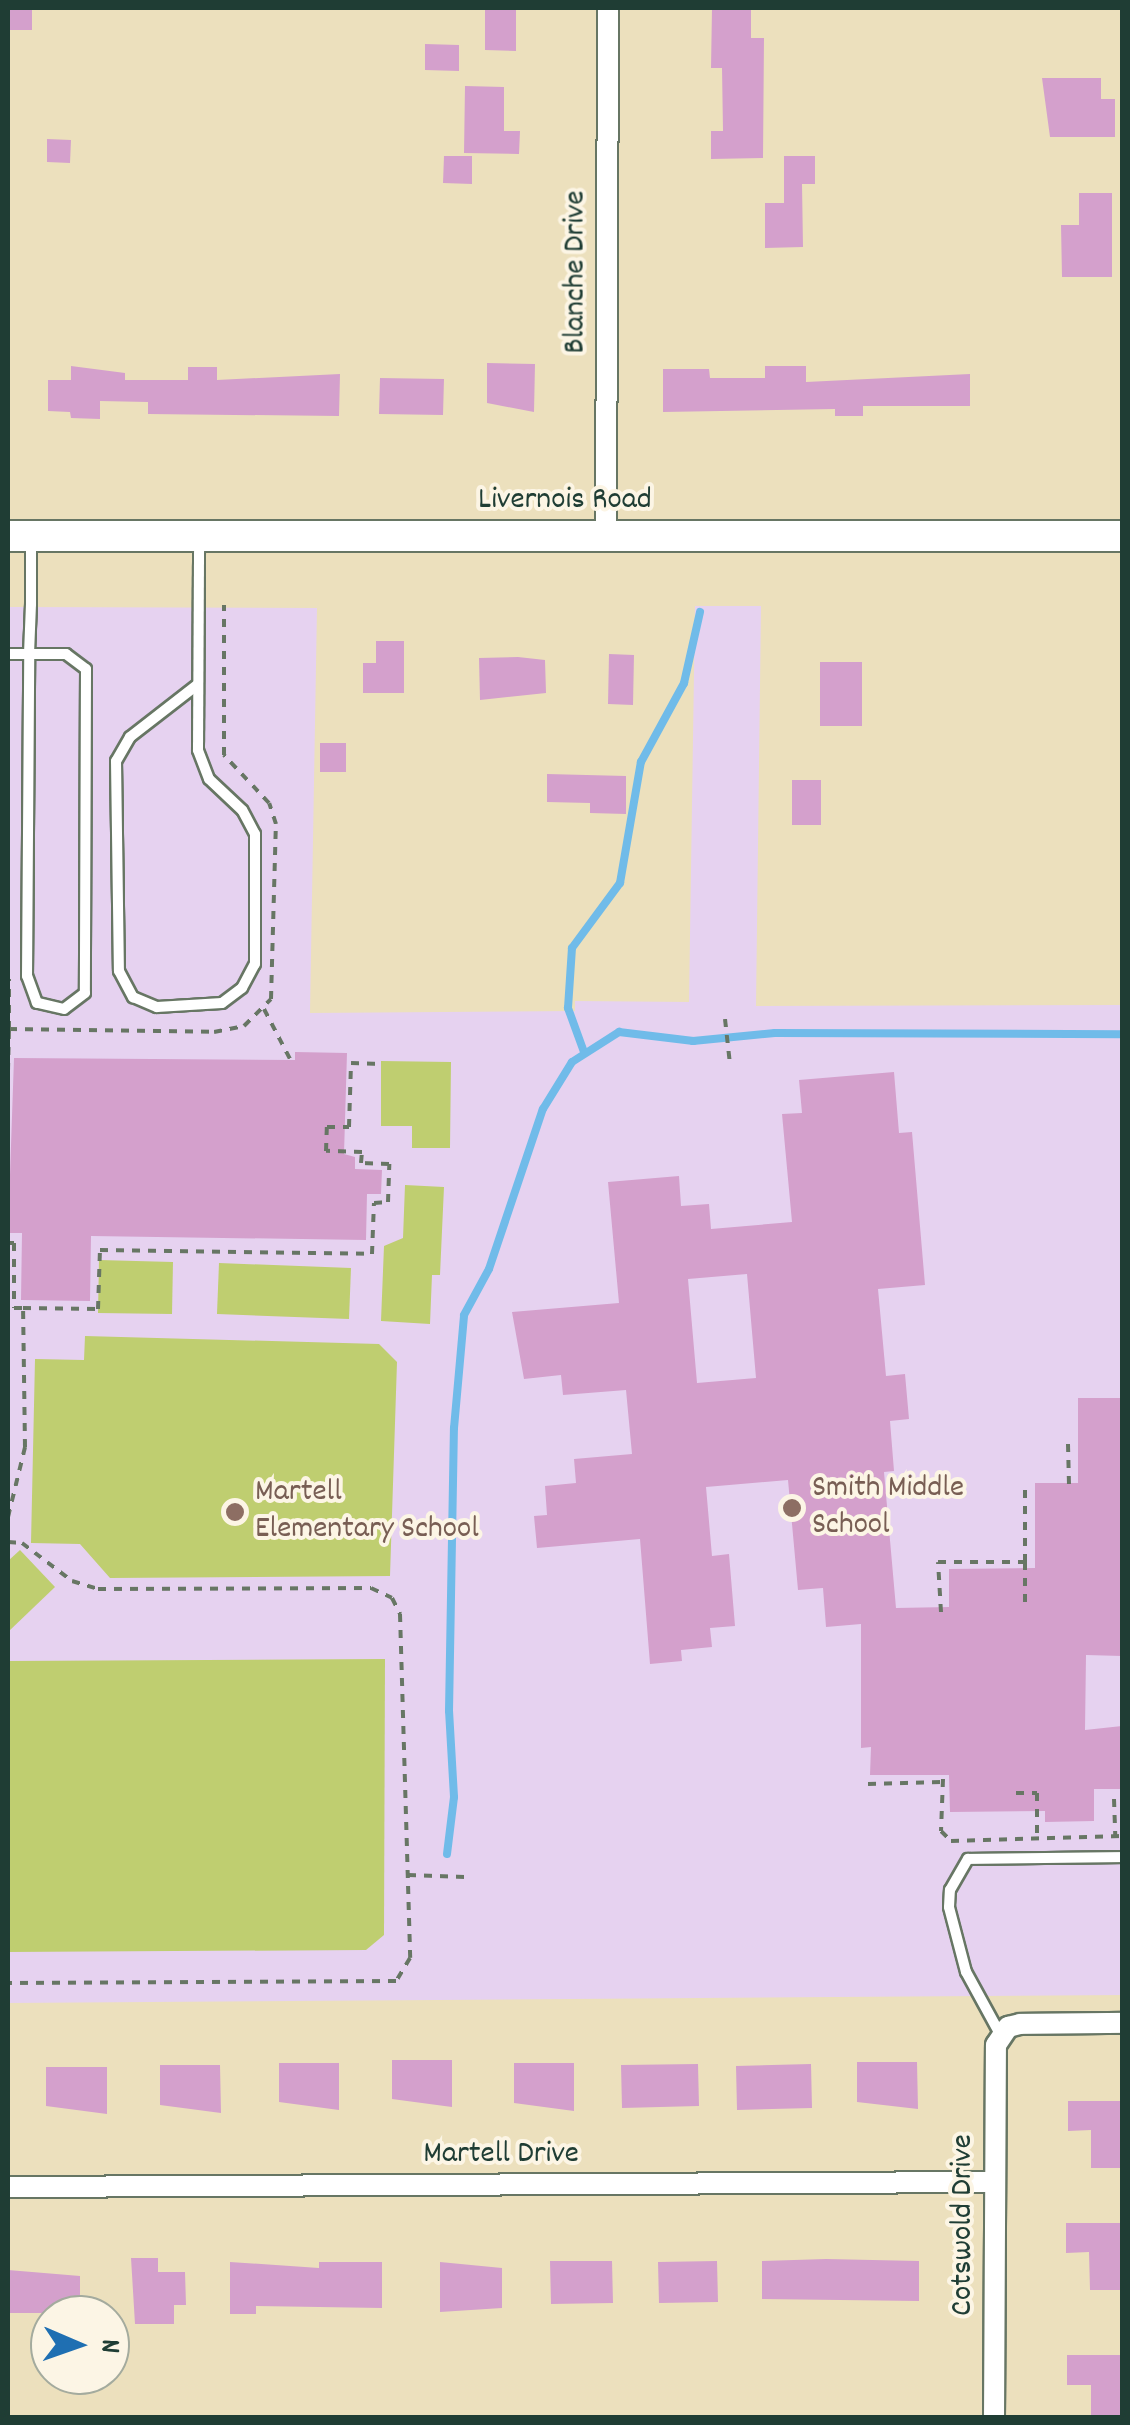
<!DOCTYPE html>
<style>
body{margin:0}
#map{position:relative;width:1130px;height:2425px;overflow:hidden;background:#ece0bd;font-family:Dekko,sans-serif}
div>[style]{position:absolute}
.built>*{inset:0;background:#e6d2f0}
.green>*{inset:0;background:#bfce70}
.stream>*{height:8px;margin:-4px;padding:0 4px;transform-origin:4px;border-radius:4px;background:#70bbe9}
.building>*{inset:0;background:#d4a0cc}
.path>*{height:4px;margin-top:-2px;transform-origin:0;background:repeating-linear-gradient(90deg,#677664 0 8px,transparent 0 16px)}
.roads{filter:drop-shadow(2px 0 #677664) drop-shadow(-2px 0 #677664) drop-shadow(0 2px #677664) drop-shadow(0 -2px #677664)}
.lane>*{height:10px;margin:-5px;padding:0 5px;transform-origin:5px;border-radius:5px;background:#fff}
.street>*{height:20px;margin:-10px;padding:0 10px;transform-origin:10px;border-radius:10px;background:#fff}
.secondary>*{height:30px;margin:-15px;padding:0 15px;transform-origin:15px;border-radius:15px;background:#fff}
.dots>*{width:28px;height:28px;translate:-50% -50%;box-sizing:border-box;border:5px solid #fcf5e5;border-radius:50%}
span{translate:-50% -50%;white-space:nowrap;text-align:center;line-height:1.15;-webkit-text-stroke:8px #fcf5e5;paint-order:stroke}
.street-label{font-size:32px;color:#1f3d34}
.education-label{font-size:32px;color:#785e54}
.left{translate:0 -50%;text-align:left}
.frame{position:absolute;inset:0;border:10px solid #1f3d34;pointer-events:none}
.north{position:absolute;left:30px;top:2295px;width:100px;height:100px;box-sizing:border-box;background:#fcf5e5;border:2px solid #a4ab9e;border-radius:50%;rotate:92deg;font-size:28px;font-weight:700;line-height:40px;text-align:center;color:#1f3d34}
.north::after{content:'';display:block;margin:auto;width:35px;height:45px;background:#1f6fb2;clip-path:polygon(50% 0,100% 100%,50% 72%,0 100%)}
</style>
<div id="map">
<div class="built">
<i style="clip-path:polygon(695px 606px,761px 606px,756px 1006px,1122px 1005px,1122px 1995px,8px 2003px,8px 607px,317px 608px,310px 1013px,575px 1011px,575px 1001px,689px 1002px)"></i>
</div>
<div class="green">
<i style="clip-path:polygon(381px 1061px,451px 1062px,450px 1148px,412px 1148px,412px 1126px,381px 1126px)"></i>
<i style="clip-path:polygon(405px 1185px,444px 1187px,440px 1275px,432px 1275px,430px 1324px,381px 1321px,384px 1246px,403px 1238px)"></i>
<i style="clip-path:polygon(99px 1260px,173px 1262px,172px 1314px,98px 1313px)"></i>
<i style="clip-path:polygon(219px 1263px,351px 1268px,349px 1319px,217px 1314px)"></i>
<i style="clip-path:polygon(85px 1336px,379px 1344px,397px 1362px,390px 1576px,110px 1578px,80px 1544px,31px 1543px,35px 1359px,84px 1360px)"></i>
<i style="clip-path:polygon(20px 1550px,55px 1587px,8px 1632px,8px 1561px)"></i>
<i style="clip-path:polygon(385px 1659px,384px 1935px,366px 1950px,8px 1952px,8px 1661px)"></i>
</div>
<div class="stream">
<i style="left:584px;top:1052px;width:47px;rotate:-110deg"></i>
<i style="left:568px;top:1008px;width:60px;rotate:-86.2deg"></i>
<i style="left:572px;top:948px;width:81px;rotate:-53.6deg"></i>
<i style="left:620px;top:883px;width:123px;rotate:-80.2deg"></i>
<i style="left:641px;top:762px;width:90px;rotate:-61.4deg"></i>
<i style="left:684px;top:683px;width:73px;rotate:-77.3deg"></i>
<i style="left:447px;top:1854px;width:57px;rotate:-83deg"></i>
<i style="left:454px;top:1797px;width:86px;rotate:-93.3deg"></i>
<i style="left:449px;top:1711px;width:283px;rotate:-89deg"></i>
<i style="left:454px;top:1428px;width:113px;rotate:-84.9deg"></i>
<i style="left:464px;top:1315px;width:52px;rotate:-61.5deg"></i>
<i style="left:489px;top:1269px;width:169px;rotate:-71.4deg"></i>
<i style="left:543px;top:1109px;width:55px;rotate:-58.3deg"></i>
<i style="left:572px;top:1062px;width:56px;rotate:-32.6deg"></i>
<i style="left:619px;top:1032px;width:75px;rotate:6.9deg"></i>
<i style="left:693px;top:1041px;width:82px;rotate:-5.6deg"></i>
<i style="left:775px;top:1033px;width:347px;rotate:0.2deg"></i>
</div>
<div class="building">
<i style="clip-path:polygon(8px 8px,32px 8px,32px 30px,8px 30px)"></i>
<i style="clip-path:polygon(485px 8px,516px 8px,516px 51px,485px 50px)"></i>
<i style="clip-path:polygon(712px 8px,751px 8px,751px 38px,764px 38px,763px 158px,711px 159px,711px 131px,723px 131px,722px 68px,711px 68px)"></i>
<i style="clip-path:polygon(425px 44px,459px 45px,459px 71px,425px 70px)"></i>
<i style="clip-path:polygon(1042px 78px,1101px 78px,1101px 99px,1115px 99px,1115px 137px,1050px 137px)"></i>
<i style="clip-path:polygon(465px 86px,504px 87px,504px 131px,520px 131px,519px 154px,464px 153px)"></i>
<i style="clip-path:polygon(47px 139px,71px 140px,70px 163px,47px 162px)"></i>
<i style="clip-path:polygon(444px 156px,472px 156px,472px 184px,443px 183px)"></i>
<i style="clip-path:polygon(784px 156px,815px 156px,815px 184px,802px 184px,803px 247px,765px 248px,765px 203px,784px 203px)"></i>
<i style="clip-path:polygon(1079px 193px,1112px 193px,1112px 277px,1062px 277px,1061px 225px,1079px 225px)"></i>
<i style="clip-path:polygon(487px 363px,535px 364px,534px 412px,487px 403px)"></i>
<i style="clip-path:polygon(71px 366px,125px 373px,125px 380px,188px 380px,188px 367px,217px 367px,217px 380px,340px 374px,339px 416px,148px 414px,148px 402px,100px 401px,100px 419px,71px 418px,70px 412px,48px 411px,48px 380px,71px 380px)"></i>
<i style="clip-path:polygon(765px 366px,806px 366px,806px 382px,970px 374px,970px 406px,863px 406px,863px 416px,835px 416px,835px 409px,663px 412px,663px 369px,709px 369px,710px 378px,765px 378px)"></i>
<i style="clip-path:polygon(380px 378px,444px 379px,443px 415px,379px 414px)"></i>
<i style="clip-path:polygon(376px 641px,404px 641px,404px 693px,363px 693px,363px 663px,376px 663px)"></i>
<i style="clip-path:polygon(609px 654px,634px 655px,633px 705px,608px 704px)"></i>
<i style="clip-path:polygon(518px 657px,545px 660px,546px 693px,480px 700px,479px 658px)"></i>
<i style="clip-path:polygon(820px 662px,862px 662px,862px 726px,820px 726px)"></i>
<i style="clip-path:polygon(320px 743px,346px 743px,346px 772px,320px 772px)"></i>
<i style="clip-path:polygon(547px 774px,626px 776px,626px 814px,590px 813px,590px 803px,547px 802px)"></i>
<i style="clip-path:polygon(792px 780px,821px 780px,821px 825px,792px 825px)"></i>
<i style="clip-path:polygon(295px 1052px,347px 1053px,344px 1154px,355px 1157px,355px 1169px,382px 1170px,381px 1194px,367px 1194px,366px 1240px,91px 1236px,90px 1301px,21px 1300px,22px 1233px,8px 1233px,14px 1058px,295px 1060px)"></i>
<i style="clip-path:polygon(evenodd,894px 1072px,899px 1133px,912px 1132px,925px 1285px,878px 1289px,886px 1376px,905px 1374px,909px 1419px,890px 1421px,894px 1471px,884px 1472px,896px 1608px,949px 1607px,949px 1569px,1035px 1568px,1035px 1483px,1078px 1483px,1078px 1398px,1122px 1398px,1122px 1656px,1086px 1655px,1085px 1730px,1122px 1726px,1122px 1789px,1094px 1789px,1094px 1821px,1045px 1822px,1045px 1811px,950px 1812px,949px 1775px,870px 1775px,871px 1747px,861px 1748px,861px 1624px,826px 1627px,823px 1588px,798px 1590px,788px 1480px,706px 1487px,712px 1556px,729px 1554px,735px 1626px,710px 1628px,712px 1647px,681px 1650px,682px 1661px,650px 1664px,640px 1539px,537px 1548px,534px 1516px,547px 1515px,545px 1486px,576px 1483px,574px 1459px,632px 1454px,626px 1390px,563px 1395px,561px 1375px,524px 1379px,512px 1312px,619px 1303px,608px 1182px,679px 1176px,681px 1206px,709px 1204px,711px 1229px,792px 1222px,782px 1114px,802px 1113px,799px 1080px,894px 1072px,747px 1274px,756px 1378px,697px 1383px,688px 1279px,747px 1274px)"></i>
<i style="clip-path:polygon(392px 2060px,452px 2060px,452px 2107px,392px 2099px)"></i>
<i style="clip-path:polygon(857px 2062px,917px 2062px,918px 2109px,857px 2102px)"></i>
<i style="clip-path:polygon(279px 2063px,339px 2063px,339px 2110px,279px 2102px)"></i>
<i style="clip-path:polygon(514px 2063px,574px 2063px,574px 2111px,514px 2103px)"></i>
<i style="clip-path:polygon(698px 2064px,699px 2106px,622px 2108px,621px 2065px)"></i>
<i style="clip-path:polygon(811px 2064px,812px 2108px,737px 2110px,736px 2066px)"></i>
<i style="clip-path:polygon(160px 2065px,220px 2065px,221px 2113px,160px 2105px)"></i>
<i style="clip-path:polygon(46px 2067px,107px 2067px,107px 2114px,46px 2106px)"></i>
<i style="clip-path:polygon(1068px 2101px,1122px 2101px,1122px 2168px,1091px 2168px,1091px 2130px,1068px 2131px)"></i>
<i style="clip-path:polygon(1066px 2223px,1122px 2223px,1122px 2290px,1090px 2290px,1089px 2252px,1066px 2253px)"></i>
<i style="clip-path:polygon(131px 2258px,158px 2258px,158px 2272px,185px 2272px,186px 2305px,174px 2305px,174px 2324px,135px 2324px)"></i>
<i style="clip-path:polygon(826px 2259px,919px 2261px,919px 2301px,762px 2299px,762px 2261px)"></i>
<i style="clip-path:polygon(550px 2261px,612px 2261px,613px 2303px,551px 2304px)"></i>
<i style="clip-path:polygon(717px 2261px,718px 2302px,659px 2303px,658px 2262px)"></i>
<i style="clip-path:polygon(230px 2262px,319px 2268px,319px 2262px,382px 2262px,382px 2308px,256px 2306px,256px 2314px,230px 2314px)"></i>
<i style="clip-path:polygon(440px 2262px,502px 2268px,502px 2308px,440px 2312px)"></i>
<i style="clip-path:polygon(8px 2270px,80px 2276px,80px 2313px,8px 2313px)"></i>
<i style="clip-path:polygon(1067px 2355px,1122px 2355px,1122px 2418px,1091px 2418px,1091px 2385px,1067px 2385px)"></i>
</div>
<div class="path">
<i style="left:264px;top:1009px;width:56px;rotate:62.5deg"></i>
<i style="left:725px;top:1019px;width:45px;rotate:83.7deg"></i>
<i style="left:9px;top:1029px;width:50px;rotate:-90deg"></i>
<i style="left:8px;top:1071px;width:42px;rotate:-88.6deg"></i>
<i style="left:9px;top:1029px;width:205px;rotate:0.8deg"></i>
<i style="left:214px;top:1032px;width:31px;rotate:-11deg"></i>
<i style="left:244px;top:1026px;width:38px;rotate:-45deg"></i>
<i style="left:271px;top:999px;width:175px;rotate:-88.4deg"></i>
<i style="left:276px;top:824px;width:22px;rotate:-108deg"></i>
<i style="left:269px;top:803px;width:66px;rotate:-133.2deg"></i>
<i style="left:224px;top:755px;width:150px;rotate:-90deg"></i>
<i style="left:8px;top:1243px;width:6px"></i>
<i style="left:14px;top:1243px;width:65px;rotate:90deg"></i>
<i style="left:14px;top:1308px;width:9px"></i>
<i style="left:23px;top:1308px;width:75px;rotate:0.8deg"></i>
<i style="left:98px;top:1309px;width:59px;rotate:-88.1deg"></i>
<i style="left:100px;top:1250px;width:272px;rotate:0.8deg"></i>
<i style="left:372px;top:1254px;width:51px;rotate:-87.8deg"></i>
<i style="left:374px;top:1203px;width:14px;rotate:-4deg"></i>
<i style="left:388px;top:1202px;width:38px;rotate:-88deg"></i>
<i style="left:389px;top:1164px;width:28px;rotate:-178deg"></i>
<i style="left:361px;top:1163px;width:11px;rotate:-85deg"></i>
<i style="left:362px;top:1152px;width:36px;rotate:-178deg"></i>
<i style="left:326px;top:1151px;width:24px;rotate:-88deg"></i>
<i style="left:327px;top:1127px;width:22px"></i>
<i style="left:349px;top:1127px;width:64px;rotate:-88.2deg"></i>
<i style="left:351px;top:1063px;width:30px;rotate:2deg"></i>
<i style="left:1068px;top:1444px;width:40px;rotate:88.6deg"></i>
<i style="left:8px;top:1517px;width:72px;rotate:-76.3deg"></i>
<i style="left:25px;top:1447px;width:139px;rotate:-90.8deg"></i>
<i style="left:8px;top:1542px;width:14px;rotate:4deg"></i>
<i style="left:22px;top:1543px;width:63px;rotate:37.2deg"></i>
<i style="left:72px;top:1581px;width:27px;rotate:17deg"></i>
<i style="left:98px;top:1589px;width:273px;rotate:-0.2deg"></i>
<i style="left:371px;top:1588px;width:23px;rotate:25deg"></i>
<i style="left:392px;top:1598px;width:18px;rotate:63deg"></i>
<i style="left:400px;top:1614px;width:344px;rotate:88.3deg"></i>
<i style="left:410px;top:1958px;width:27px;rotate:121deg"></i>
<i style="left:396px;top:1981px;width:388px;rotate:179.7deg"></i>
<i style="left:1025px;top:1562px;width:79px;rotate:-90deg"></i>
<i style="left:941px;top:1612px;width:50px;rotate:-93.4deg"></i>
<i style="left:938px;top:1562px;width:87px"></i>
<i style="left:1025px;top:1562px;width:41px;rotate:90deg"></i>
<i style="left:943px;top:1779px;width:52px;rotate:92.2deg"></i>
<i style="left:941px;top:1831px;width:14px;rotate:45deg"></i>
<i style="left:951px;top:1841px;width:171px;rotate:-1.7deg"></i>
<i style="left:868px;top:1784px;width:73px;rotate:-1.6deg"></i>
<i style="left:1016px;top:1793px;width:21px"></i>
<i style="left:1037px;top:1793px;width:45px;rotate:90deg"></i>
<i style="left:1114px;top:1799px;width:37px;rotate:88deg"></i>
<i style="left:408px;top:1875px;width:57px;rotate:2deg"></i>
</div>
<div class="roads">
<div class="lane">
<i style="left:8px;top:654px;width:58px"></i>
<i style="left:66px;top:654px;width:25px;rotate:37deg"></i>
<i style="left:86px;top:669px;width:324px;rotate:90.2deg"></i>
<i style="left:85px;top:993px;width:26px;rotate:143deg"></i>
<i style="left:64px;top:1009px;width:28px;rotate:-167deg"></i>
<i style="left:37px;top:1003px;width:29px;rotate:-110deg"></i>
<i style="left:27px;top:976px;width:322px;rotate:-89.6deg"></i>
<i style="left:29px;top:654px;width:50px;rotate:-87.7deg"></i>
<i style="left:31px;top:604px;width:67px;rotate:-90deg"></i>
<i style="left:197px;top:685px;width:85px;rotate:142.2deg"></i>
<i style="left:130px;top:737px;width:28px;rotate:120deg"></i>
<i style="left:116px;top:761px;width:210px;rotate:89.2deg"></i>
<i style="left:119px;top:971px;width:30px;rotate:62deg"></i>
<i style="left:133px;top:997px;width:26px;rotate:23deg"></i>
<i style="left:157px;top:1007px;width:65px;rotate:-3.5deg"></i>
<i style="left:222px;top:1003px;width:25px;rotate:-37deg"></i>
<i style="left:242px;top:988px;width:27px;rotate:-62deg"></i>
<i style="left:255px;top:964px;width:130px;rotate:-90deg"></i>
<i style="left:255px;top:834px;width:27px;rotate:-118deg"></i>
<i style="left:242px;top:810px;width:45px;rotate:-136.8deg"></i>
<i style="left:209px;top:779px;width:31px;rotate:-111deg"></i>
<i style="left:198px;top:750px;width:212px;rotate:-89.7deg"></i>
<i style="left:1000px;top:2034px;width:71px;rotate:-118.7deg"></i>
<i style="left:966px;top:1972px;width:67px;rotate:-104.7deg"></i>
<i style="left:949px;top:1907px;width:17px;rotate:-87deg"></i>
<i style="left:950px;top:1890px;width:36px;rotate:-60deg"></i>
<i style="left:968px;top:1859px;width:154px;rotate:-0.7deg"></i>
</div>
<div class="street">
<i style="left:606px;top:536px;width:528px;rotate:-89.78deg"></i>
<i style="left:8px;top:2187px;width:986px;rotate:-0.29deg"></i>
<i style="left:994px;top:2418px;width:373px;rotate:-89.7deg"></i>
<i style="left:996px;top:2045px;width:22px;rotate:-56deg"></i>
<i style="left:1008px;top:2027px;width:12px;rotate:-14deg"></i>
<i style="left:1020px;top:2024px;width:102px;rotate:-0.6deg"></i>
</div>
<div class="secondary">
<i style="left:8px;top:536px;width:1114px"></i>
</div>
</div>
<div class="dots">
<i style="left:792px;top:1508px;background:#8d6e63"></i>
<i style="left:235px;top:1512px;background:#8d6e63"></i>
</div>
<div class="street-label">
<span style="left:577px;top:272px;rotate:-90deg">Blanche Drive</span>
<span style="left:565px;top:501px">Livernois Road</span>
<span style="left:501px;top:2155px">Martell Drive</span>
<span style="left:964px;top:2225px;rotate:-90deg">Cotswold Drive</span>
</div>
<div class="education-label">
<span class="left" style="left:812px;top:1508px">Smith Middle<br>School</span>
<span class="left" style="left:255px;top:1512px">Martell<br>Elementary School</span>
</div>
<div class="frame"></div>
<div class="north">N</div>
</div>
